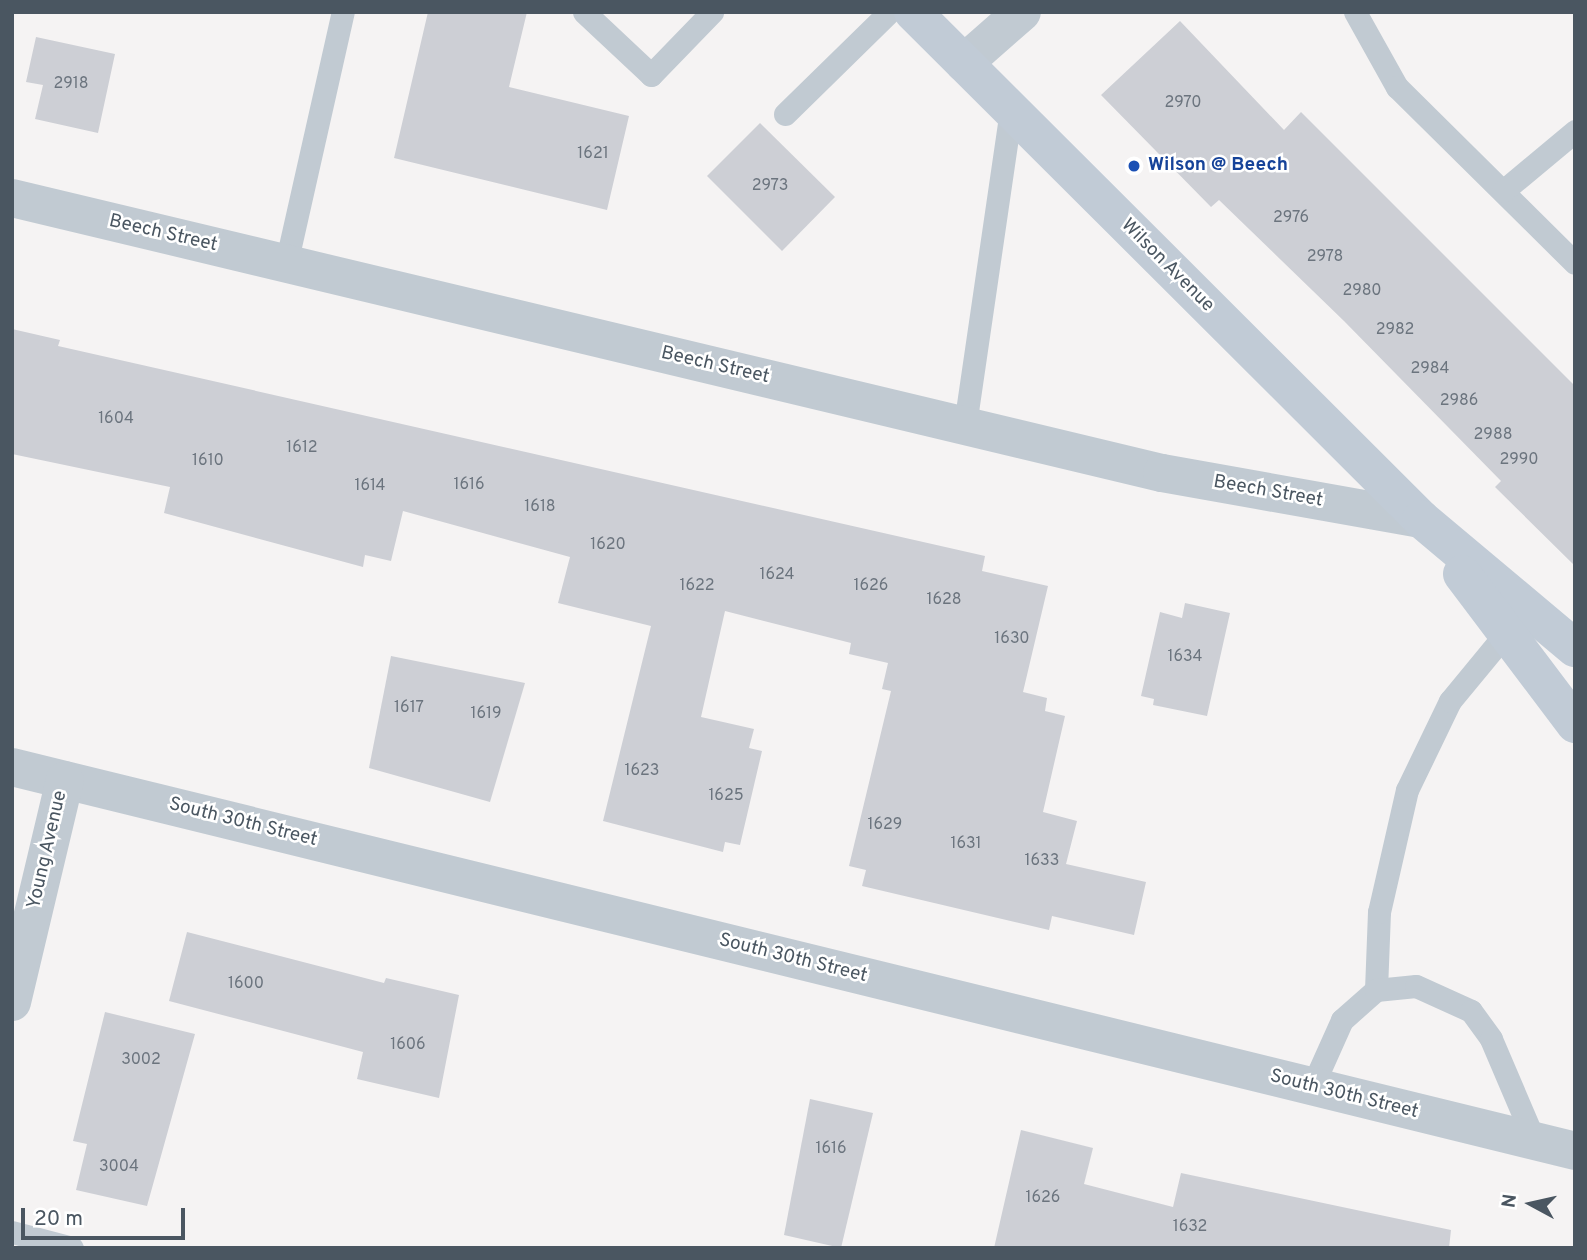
<!DOCTYPE html>
<style>
body{margin:0}
#map{position:relative;width:1587px;height:1260px;overflow:hidden;background:#f5f3f3;font-family:Overpass,sans-serif}
div>[style]{position:absolute}
.building>*{inset:0;background:#cdcfd5}
.lane>*{height:23px;margin:-11.5px;padding:0 11.5px;transform-origin:11.5px;border-radius:11.5px;background:#c1cad2}
.street>*{height:38px;margin:-19px;padding:0 19px;transform-origin:19px;border-radius:19px;background:#c1cad2}
.secondary>*{height:38px;margin:-19px;padding:0 19px;transform-origin:19px;border-radius:19px;background:#c1cbd6}
.dots>*{width:19px;height:19px;translate:-50% -50%;box-sizing:border-box;border:4px solid #fff;border-radius:50%}
span{translate:-50% -50%;white-space:nowrap;text-align:center;line-height:1.15;-webkit-text-stroke:5px #fff;paint-order:stroke}
.number-label{font-size:16px;color:#6b747e}
.number-label span{-webkit-text-stroke-width:0}
.transit-label{font-size:19px;color:#164399;font-weight:700}
.left{translate:0 -50%;text-align:left}
.street-label{font-size:19px;color:#4a5661}
.frame{position:absolute;inset:0;border:14px solid #4a5661;pointer-events:none}
.north{position:absolute;left:1496px;top:1169px;width:70px;height:70px;-webkit-text-stroke:5px #fff;paint-order:stroke;rotate:278deg;font-size:19px;font-weight:700;line-height:28px;text-align:center;color:#4a5661}
.north::after{content:'';display:block;margin:auto;width:24px;height:32px;background:#4a5661;clip-path:polygon(50% 0,100% 100%,50% 72%,0 100%)}
.scale{position:absolute;left:21px;top:1208px;width:164px;height:32px;box-sizing:border-box;border:4px solid #4a5661;border-top:0;padding-left:9px;font-size:21px;line-height:24px;white-space:nowrap;color:#4a5661;-webkit-text-stroke:5px #fff;paint-order:stroke}
</style>
<div id="map">
<div class="building">
<i style="clip-path:polygon(428px 12px,527px 12px,509px 87px,629px 116px,607px 210px,394px 158px)"></i>
<i style="clip-path:polygon(1180px 21px,1284px 130px,1301px 112px,1575px 386px,1575px 566px,1495px 487px,1501px 481px,1344px 321px,1219px 200px,1211px 207px,1101px 95px)"></i>
<i style="clip-path:polygon(36px 37px,115px 54px,98px 133px,35px 119px,43px 85px,26px 82px)"></i>
<i style="clip-path:polygon(760px 123px,835px 197px,782px 251px,707px 176px)"></i>
<i style="clip-path:polygon(12px 329px,60px 340px,58px 346px,985px 556px,982px 571px,1048px 586px,1023px 692px,1047px 698px,1045px 711px,1065px 716px,1043px 812px,1077px 821px,1066px 864px,1146px 882px,1134px 935px,1052px 916px,1049px 930px,862px 886px,866px 870px,849px 866px,891px 691px,882px 689px,888px 663px,849px 654px,851px 643px,725px 611px,701px 717px,754px 729px,749px 748px,762px 751px,740px 845px,725px 842px,723px 852px,603px 821px,651px 626px,558px 603px,570px 557px,403px 511px,391px 561px,365px 555px,363px 567px,164px 513px,170px 487px,12px 454px)"></i>
<i style="clip-path:polygon(1185px 603px,1230px 613px,1207px 716px,1153px 705px,1154px 699px,1141px 696px,1160px 612px,1182px 618px)"></i>
<i style="clip-path:polygon(391px 656px,525px 683px,490px 802px,369px 768px)"></i>
<i style="clip-path:polygon(187px 932px,384px 983px,386px 978px,459px 995px,439px 1098px,357px 1079px,363px 1052px,169px 1001px)"></i>
<i style="clip-path:polygon(105px 1012px,195px 1034px,147px 1206px,76px 1190px,87px 1144px,73px 1141px)"></i>
<i style="clip-path:polygon(810px 1099px,873px 1113px,841px 1248px,784px 1235px)"></i>
<i style="clip-path:polygon(1021px 1130px,1093px 1148px,1084px 1184px,1173px 1207px,1181px 1173px,1451px 1230px,1449px 1248px,994px 1248px)"></i>
</div>
<div class="lane">
<i style="left:584px;top:12px;width:92px;rotate:43.2deg"></i>
<i style="left:651px;top:75px;width:88px;rotate:-45.9deg"></i>
<i style="left:1355px;top:12px;width:86px;rotate:60.8deg"></i>
<i style="left:1397px;top:87px;width:250px;rotate:44.7deg"></i>
<i style="left:785px;top:114px;width:146px;rotate:-44.4deg"></i>
<i style="left:1503px;top:191px;width:94px;rotate:-39.8deg"></i>
<i style="left:286px;top:264px;width:258px;rotate:-77.3deg"></i>
<i style="left:965px;top:425px;width:318px;rotate:-81.7deg"></i>
<i style="left:1376px;top:990px;width:78px;rotate:-87.8deg"></i>
<i style="left:1379px;top:912px;width:125px;rotate:-77.1deg"></i>
<i style="left:1407px;top:790px;width:99px;rotate:-64.2deg"></i>
<i style="left:1450px;top:701px;width:88px;rotate:-50.5deg"></i>
<i style="left:1312px;top:1087px;width:73px;rotate:-65.9deg"></i>
<i style="left:1342px;top:1020px;width:45px;rotate:-41.4deg"></i>
<i style="left:1376px;top:990px;width:40px;rotate:-5.7deg"></i>
<i style="left:1416px;top:986px;width:60px;rotate:24.4deg"></i>
<i style="left:1471px;top:1011px;width:34px;rotate:54deg"></i>
<i style="left:1491px;top:1039px;width:112px;rotate:66.9deg"></i>
<i style="left:12px;top:1232px;width:62px;rotate:14.9deg"></i>
</div>
<div class="street">
<i style="left:964px;top:63px;width:77px;rotate:-41.3deg"></i>
<i style="left:12px;top:198px;width:1182px;rotate:13.45deg"></i>
<i style="left:1162px;top:473px;width:263px;rotate:10.1deg"></i>
<i style="left:12px;top:767px;width:1609px;rotate:13.8deg"></i>
<i style="left:12px;top:1002px;width:228px;rotate:-76.6deg"></i>
</div>
<div class="secondary">
<i style="left:913px;top:12px;width:718px;rotate:44.94deg"></i>
<i style="left:1421px;top:519px;width:201px;rotate:40deg"></i>
<i style="left:1462px;top:574px;width:188px;rotate:53deg"></i>
</div>
<div class="dots">
<i style="left:1134px;top:166px;background:#1a4fb4"></i>
</div>
<div class="number-label">
<span style="left:71px;top:84px">2918</span>
<span style="left:1183px;top:103px">2970</span>
<span style="left:593px;top:154px">1621</span>
<span style="left:770px;top:186px">2973</span>
<span style="left:1291px;top:218px">2976</span>
<span style="left:1325px;top:257px">2978</span>
<span style="left:1362px;top:291px">2980</span>
<span style="left:1395px;top:330px">2982</span>
<span style="left:1430px;top:369px">2984</span>
<span style="left:1459px;top:401px">2986</span>
<span style="left:116px;top:419px">1604</span>
<span style="left:1493px;top:435px">2988</span>
<span style="left:302px;top:448px">1612</span>
<span style="left:1519px;top:460px">2990</span>
<span style="left:208px;top:461px">1610</span>
<span style="left:469px;top:485px">1616</span>
<span style="left:370px;top:486px">1614</span>
<span style="left:540px;top:507px">1618</span>
<span style="left:608px;top:545px">1620</span>
<span style="left:777px;top:575px">1624</span>
<span style="left:697px;top:586px">1622</span>
<span style="left:871px;top:586px">1626</span>
<span style="left:944px;top:600px">1628</span>
<span style="left:1012px;top:639px">1630</span>
<span style="left:1185px;top:657px">1634</span>
<span style="left:409px;top:708px">1617</span>
<span style="left:486px;top:714px">1619</span>
<span style="left:642px;top:771px">1623</span>
<span style="left:726px;top:796px">1625</span>
<span style="left:885px;top:825px">1629</span>
<span style="left:966px;top:844px">1631</span>
<span style="left:1042px;top:861px">1633</span>
<span style="left:246px;top:984px">1600</span>
<span style="left:408px;top:1045px">1606</span>
<span style="left:141px;top:1060px">3002</span>
<span style="left:831px;top:1149px">1616</span>
<span style="left:119px;top:1167px">3004</span>
<span style="left:1043px;top:1198px">1626</span>
<span style="left:1190px;top:1227px">1632</span>
</div>
<div class="transit-label">
<span class="left" style="left:1148px;top:166px">Wilson @ Beech</span>
</div>
<div class="street-label">
<span style="left:163px;top:234px;rotate:13deg">Beech Street</span>
<span style="left:1167px;top:266px;rotate:45deg">Wilson Avenue</span>
<span style="left:715px;top:366px;rotate:13deg">Beech Street</span>
<span style="left:1268px;top:492px;rotate:10deg">Beech Street</span>
<span style="left:243px;top:823px;rotate:14deg">South 30th Street</span>
<span style="left:48px;top:850px;rotate:-77deg">Young Avenue</span>
<span style="left:793px;top:959px;rotate:14deg">South 30th Street</span>
<span style="left:1344px;top:1095px;rotate:14deg">South 30th Street</span>
</div>
<div class="frame"></div>
<div class="north">N</div>
<div class="scale">20 m</div>
</div>
